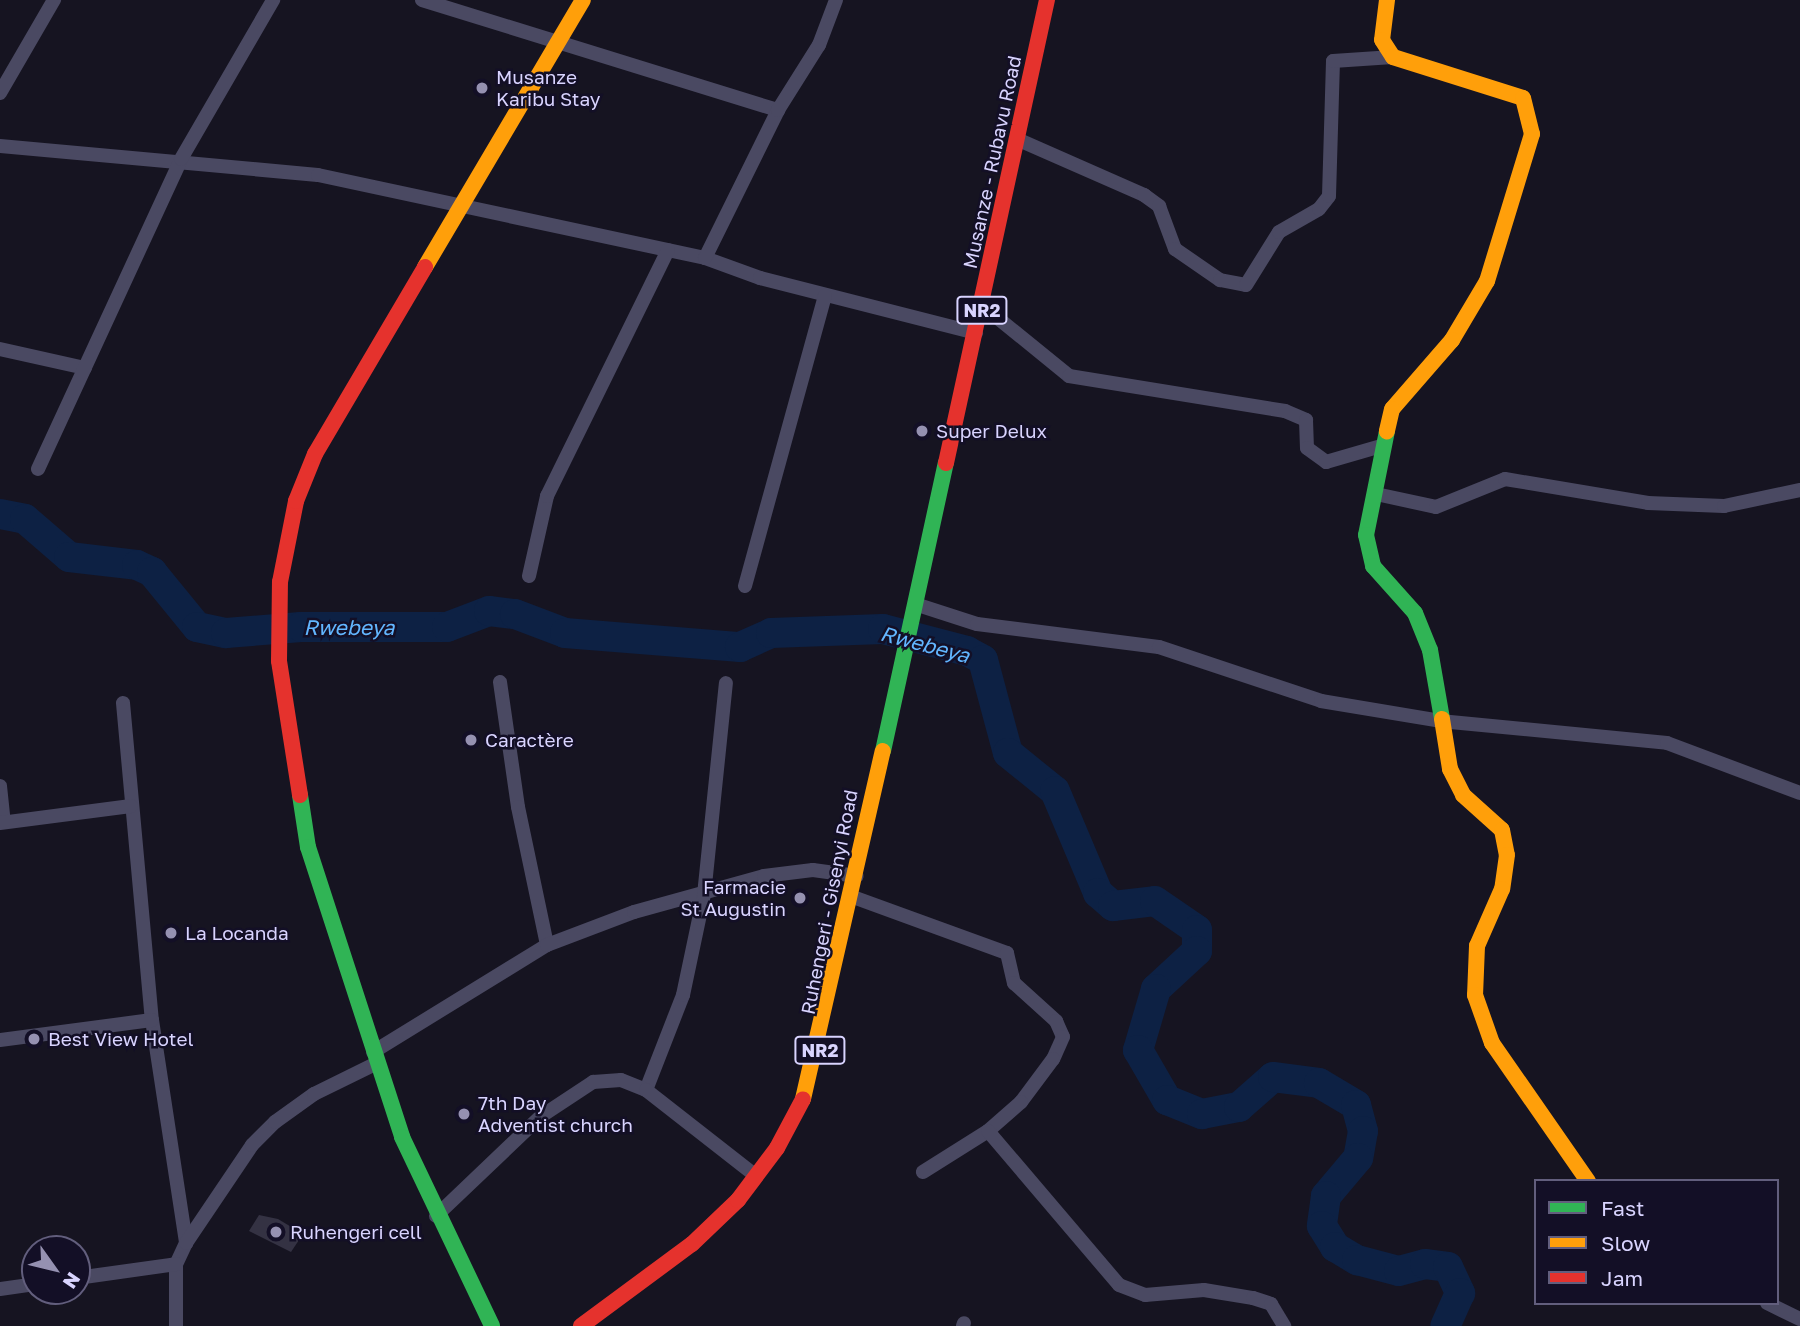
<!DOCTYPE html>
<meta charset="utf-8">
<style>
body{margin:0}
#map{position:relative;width:1800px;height:1326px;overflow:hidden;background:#161421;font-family:"Golos Text",sans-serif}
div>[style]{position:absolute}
.river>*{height:30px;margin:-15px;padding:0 15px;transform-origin:15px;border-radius:15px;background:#0d2144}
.building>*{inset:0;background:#343243}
.street>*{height:14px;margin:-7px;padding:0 7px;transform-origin:7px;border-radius:7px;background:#4a4962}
.fast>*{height:16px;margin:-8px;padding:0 8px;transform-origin:8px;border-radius:8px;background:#30b455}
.slow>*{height:16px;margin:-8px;padding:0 8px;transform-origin:8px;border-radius:8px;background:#ff9f0a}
.jam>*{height:16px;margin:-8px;padding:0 8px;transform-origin:8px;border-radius:8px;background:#e5322d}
.dots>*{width:19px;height:19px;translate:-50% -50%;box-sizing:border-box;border:4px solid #130f26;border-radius:50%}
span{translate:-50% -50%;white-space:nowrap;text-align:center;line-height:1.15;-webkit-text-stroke:5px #130f26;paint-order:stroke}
.shield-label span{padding:2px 5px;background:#130f26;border:2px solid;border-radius:5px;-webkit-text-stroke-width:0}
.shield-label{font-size:18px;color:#d9d4ff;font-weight:700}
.poi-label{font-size:19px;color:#d9d4ff}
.left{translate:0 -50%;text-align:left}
.right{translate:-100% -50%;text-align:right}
.street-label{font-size:19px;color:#d9d4ff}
.water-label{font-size:21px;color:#62b6ff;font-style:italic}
.legend{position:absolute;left:1534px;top:1179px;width:245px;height:126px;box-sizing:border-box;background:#130f26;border:2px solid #625e7d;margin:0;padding:9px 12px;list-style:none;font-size:21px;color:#d9d4ff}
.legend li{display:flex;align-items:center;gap:14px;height:35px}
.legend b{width:35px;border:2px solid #625e7d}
.north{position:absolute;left:21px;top:1235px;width:70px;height:70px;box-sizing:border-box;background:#130f26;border:2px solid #625e7d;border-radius:50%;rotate:124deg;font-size:19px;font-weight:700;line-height:28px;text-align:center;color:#d9d4ff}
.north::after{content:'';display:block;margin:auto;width:24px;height:32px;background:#9591b1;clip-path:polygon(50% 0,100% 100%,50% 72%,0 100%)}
</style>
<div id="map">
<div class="river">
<i style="left:0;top:514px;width:25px;rotate:11deg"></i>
<i style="left:25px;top:519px;width:58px;rotate:40.8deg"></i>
<i style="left:69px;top:557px;width:68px;rotate:6.7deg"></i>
<i style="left:137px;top:565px;width:17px;rotate:25deg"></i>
<i style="left:152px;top:572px;width:71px;rotate:50.7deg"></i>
<i style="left:197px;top:627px;width:30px;rotate:12deg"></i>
<i style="left:226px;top:633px;width:75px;rotate:-4.6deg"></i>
<i style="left:301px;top:627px;width:146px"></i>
<i style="left:447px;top:627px;width:45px;rotate:-20.9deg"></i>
<i style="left:489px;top:611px;width:26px;rotate:7deg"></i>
<i style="left:515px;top:614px;width:53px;rotate:20.8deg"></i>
<i style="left:565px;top:633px;width:176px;rotate:4.6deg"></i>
<i style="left:740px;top:647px;width:34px;rotate:-24deg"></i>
<i style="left:771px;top:633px;width:112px;rotate:-2deg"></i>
<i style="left:883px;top:629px;width:87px;rotate:14.7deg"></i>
<i style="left:967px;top:651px;width:18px;rotate:29deg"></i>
<i style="left:983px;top:660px;width:96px;rotate:75deg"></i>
<i style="left:1008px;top:753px;width:60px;rotate:39deg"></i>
<i style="left:1055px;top:791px;width:111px;rotate:67.1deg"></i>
<i style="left:1098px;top:893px;width:20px;rotate:41deg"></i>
<i style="left:1113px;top:906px;width:42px;rotate:-6.8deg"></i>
<i style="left:1155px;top:901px;width:51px;rotate:34.6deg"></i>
<i style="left:1197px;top:930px;width:21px;rotate:90deg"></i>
<i style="left:1197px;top:951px;width:56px;rotate:137.2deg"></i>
<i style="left:1156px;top:989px;width:64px;rotate:106.4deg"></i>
<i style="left:1138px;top:1050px;width:58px;rotate:59.9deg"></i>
<i style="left:1167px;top:1100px;width:38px;rotate:22deg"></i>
<i style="left:1202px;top:1114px;width:38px;rotate:-11deg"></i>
<i style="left:1239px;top:1107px;width:45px;rotate:-41.4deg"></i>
<i style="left:1273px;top:1077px;width:46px;rotate:7.4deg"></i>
<i style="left:1319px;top:1083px;width:43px;rotate:30.7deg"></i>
<i style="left:1356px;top:1105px;width:27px;rotate:75deg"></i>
<i style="left:1363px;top:1131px;width:27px;rotate:100deg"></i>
<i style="left:1358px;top:1158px;width:50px;rotate:130.1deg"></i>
<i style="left:1326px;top:1196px;width:30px;rotate:98deg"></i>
<i style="left:1322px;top:1226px;width:25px;rotate:58deg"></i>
<i style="left:1335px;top:1247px;width:26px;rotate:31deg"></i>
<i style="left:1357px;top:1260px;width:43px;rotate:14.7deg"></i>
<i style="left:1399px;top:1271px;width:27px;rotate:-15deg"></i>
<i style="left:1425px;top:1264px;width:23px;rotate:7deg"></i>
<i style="left:1448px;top:1267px;width:29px;rotate:65deg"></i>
<i style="left:1460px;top:1293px;width:36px;rotate:114deg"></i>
</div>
<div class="building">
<i style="clip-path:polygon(259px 1215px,278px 1219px,303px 1234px,291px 1252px,249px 1231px)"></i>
</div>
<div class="street">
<i style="left:422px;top:0;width:373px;rotate:17.2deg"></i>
<i style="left:0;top:93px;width:108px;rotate:-59.9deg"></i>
<i style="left:1019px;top:140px;width:137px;rotate:23.7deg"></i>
<i style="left:1144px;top:195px;width:19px;rotate:36deg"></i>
<i style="left:1159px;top:206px;width:46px;rotate:69.6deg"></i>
<i style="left:1175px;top:249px;width:55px;rotate:34.6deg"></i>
<i style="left:1220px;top:280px;width:26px;rotate:11deg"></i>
<i style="left:1246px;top:285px;width:62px;rotate:-58.1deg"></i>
<i style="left:1279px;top:232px;width:46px;rotate:-29.9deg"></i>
<i style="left:1319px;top:209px;width:16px;rotate:-52deg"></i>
<i style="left:1329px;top:196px;width:135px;rotate:-88.3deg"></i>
<i style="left:1333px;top:61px;width:60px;rotate:-3.8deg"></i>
<i style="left:0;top:146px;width:319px;rotate:5.2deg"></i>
<i style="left:318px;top:175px;width:396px;rotate:12.1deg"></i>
<i style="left:705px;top:258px;width:59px;rotate:20deg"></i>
<i style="left:760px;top:278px;width:223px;rotate:14.3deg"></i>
<i style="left:705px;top:258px;width:165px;rotate:-63.7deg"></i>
<i style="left:778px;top:110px;width:77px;rotate:-57.8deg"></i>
<i style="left:819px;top:45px;width:48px;rotate:-69.3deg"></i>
<i style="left:983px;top:306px;width:111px;rotate:39.1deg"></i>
<i style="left:1069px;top:376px;width:219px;rotate:9.2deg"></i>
<i style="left:1285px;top:411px;width:23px;rotate:23deg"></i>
<i style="left:1306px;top:420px;width:28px;rotate:88deg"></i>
<i style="left:1307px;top:448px;width:24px;rotate:36deg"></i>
<i style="left:1326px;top:462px;width:61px;rotate:-16.1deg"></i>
<i style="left:0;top:349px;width:87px;rotate:12.6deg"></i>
<i style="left:38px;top:469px;width:341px;rotate:-65.2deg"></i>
<i style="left:181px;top:159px;width:184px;rotate:-59.9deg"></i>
<i style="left:1376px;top:494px;width:61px;rotate:12.2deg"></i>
<i style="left:1436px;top:507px;width:74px;rotate:-22.1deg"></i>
<i style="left:1505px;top:479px;width:145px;rotate:9.5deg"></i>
<i style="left:1648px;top:503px;width:76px;rotate:2.3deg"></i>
<i style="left:1724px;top:506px;width:78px;rotate:-11.9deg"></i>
<i style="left:529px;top:576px;width:82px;rotate:-77.3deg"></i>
<i style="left:547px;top:496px;width:274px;rotate:-63.8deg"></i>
<i style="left:745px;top:586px;width:301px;rotate:-74.6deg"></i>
<i style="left:915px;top:604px;width:65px;rotate:17.9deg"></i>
<i style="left:977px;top:624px;width:183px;rotate:7.2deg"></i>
<i style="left:1159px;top:647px;width:171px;rotate:18.4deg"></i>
<i style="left:1321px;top:701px;width:121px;rotate:9.5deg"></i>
<i style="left:1440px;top:721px;width:228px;rotate:5.5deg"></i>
<i style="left:1667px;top:743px;width:142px;rotate:20.6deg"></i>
<i style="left:500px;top:682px;width:126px;rotate:81.8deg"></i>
<i style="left:518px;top:807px;width:141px;rotate:78.1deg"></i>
<i style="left:123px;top:703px;width:318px;rotate:84.8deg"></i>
<i style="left:152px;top:1020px;width:226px;rotate:81.3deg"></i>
<i style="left:186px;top:1243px;width:23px;rotate:115deg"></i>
<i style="left:176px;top:1264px;width:62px;rotate:90deg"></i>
<i style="left:0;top:786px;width:36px;rotate:84deg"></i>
<i style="left:0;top:823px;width:132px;rotate:-7.4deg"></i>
<i style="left:853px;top:897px;width:164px;rotate:20deg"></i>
<i style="left:1007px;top:953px;width:31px;rotate:77deg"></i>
<i style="left:1014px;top:983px;width:57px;rotate:42.1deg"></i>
<i style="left:1056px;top:1021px;width:17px;rotate:66deg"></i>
<i style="left:1063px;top:1037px;width:24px;rotate:114deg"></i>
<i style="left:1053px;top:1059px;width:54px;rotate:126.7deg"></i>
<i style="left:1021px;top:1102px;width:44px;rotate:138.7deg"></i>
<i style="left:988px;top:1131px;width:77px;rotate:147.8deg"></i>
<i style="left:0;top:1040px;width:153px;rotate:-7.5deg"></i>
<i style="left:373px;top:1052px;width:204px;rotate:-31.6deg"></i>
<i style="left:547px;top:945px;width:93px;rotate:-20.8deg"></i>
<i style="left:634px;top:912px;width:135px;rotate:-15.5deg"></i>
<i style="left:764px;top:876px;width:49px;rotate:-7deg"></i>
<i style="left:813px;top:870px;width:44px;rotate:7.8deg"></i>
<i style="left:646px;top:1090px;width:102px;rotate:-68.7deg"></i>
<i style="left:683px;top:995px;width:102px;rotate:-78.1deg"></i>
<i style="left:704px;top:895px;width:213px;rotate:-84.1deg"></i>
<i style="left:988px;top:1131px;width:202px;rotate:49.6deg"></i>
<i style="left:1119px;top:1285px;width:28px;rotate:21deg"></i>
<i style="left:1145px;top:1295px;width:59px;rotate:-4.8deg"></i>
<i style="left:1204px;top:1290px;width:50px;rotate:9.3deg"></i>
<i style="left:1253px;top:1298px;width:19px;rotate:18deg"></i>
<i style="left:1271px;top:1304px;width:26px;rotate:59deg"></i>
<i style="left:436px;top:1216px;width:144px;rotate:-43.6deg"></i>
<i style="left:540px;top:1117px;width:64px;rotate:-33.4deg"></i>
<i style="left:593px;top:1082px;width:28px;rotate:-4deg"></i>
<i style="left:621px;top:1080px;width:27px;rotate:22deg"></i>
<i style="left:646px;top:1090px;width:140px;rotate:38deg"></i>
<i style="left:186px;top:1243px;width:118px;rotate:-56deg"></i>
<i style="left:252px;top:1145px;width:33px;rotate:-45deg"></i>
<i style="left:275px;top:1122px;width:48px;rotate:-35.7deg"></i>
<i style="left:314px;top:1094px;width:70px;rotate:-26.2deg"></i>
<i style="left:77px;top:1278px;width:100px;rotate:-8deg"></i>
<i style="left:0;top:1289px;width:35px;rotate:-8deg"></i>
<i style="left:1767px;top:1303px;width:37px;rotate:26deg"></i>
<i style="left:963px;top:1326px;width:3px;rotate:-72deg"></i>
</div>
<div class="fast">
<i style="left:1387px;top:431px;width:106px;rotate:101.4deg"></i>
<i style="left:1366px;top:535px;width:32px;rotate:77deg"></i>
<i style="left:1373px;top:566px;width:63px;rotate:48.2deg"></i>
<i style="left:1415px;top:613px;width:40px;rotate:68deg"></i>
<i style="left:1430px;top:650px;width:70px;rotate:80.1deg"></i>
<i style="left:883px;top:751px;width:295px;rotate:-77.7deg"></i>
<i style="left:300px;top:795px;width:53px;rotate:81.3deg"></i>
<i style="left:308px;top:847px;width:305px;rotate:72deg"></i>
<i style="left:402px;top:1137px;width:209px;rotate:64.5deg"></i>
</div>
<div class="slow">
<i style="left:1387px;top:0;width:40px;rotate:97.1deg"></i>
<i style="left:1382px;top:40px;width:20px;rotate:57deg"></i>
<i style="left:1393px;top:57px;width:136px;rotate:17.5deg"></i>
<i style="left:1523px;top:98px;width:37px;rotate:76deg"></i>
<i style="left:1532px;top:134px;width:154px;rotate:107deg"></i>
<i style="left:1487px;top:281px;width:69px;rotate:120.7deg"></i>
<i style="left:1452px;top:340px;width:91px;rotate:131deg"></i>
<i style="left:1392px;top:409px;width:23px;rotate:103deg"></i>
<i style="left:425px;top:267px;width:310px;rotate:-59.4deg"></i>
<i style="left:1442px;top:719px;width:51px;rotate:80.9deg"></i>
<i style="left:1450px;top:769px;width:29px;rotate:63deg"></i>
<i style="left:1463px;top:795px;width:52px;rotate:41.9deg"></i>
<i style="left:1502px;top:830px;width:25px;rotate:79deg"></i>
<i style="left:1507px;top:855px;width:34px;rotate:98deg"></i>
<i style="left:1502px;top:889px;width:62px;rotate:113.7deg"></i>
<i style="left:1477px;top:946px;width:49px;rotate:92.3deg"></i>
<i style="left:1475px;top:995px;width:51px;rotate:70.5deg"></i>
<i style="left:1492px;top:1043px;width:168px;rotate:55.2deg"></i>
<i style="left:803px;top:1099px;width:357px;rotate:-77.1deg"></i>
</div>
<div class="jam">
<i style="left:946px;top:463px;width:474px;rotate:-77.7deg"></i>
<i style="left:300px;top:795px;width:136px;rotate:-98.9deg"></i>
<i style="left:279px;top:661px;width:79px;rotate:-89.3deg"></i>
<i style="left:280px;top:582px;width:83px;rotate:-78.8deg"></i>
<i style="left:296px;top:501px;width:51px;rotate:-68deg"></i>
<i style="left:315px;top:454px;width:217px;rotate:-59.5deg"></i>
<i style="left:581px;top:1326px;width:138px;rotate:-36.5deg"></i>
<i style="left:692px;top:1244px;width:64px;rotate:-43.7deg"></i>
<i style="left:738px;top:1200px;width:65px;rotate:-53.1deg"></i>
<i style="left:777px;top:1148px;width:55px;rotate:-62deg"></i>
</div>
<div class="dots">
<i style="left:482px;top:88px;background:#9591b1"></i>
<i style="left:922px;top:431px;background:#9591b1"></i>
<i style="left:471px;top:740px;background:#9591b1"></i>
<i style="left:800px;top:898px;background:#9591b1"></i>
<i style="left:171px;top:933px;background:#9591b1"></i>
<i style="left:34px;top:1039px;background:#9591b1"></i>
<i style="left:464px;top:1114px;background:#9591b1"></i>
<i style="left:276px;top:1232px;background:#9591b1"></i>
</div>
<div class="shield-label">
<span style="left:982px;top:310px">NR2</span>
<span style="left:820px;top:1050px">NR2</span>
</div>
<div class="poi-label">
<span class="left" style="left:496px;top:88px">Musanze<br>Karibu Stay</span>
<span class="left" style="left:936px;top:431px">Super Delux</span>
<span class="left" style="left:485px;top:740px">Caractère</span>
<span class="right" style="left:786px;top:898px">Farmacie<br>St Augustin</span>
<span class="left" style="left:185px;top:933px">La Locanda</span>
<span class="left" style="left:48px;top:1039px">Best View Hotel</span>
<span class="left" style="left:478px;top:1114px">7th Day<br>Adventist church</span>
<span class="left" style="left:290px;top:1232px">Ruhengeri cell</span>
</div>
<div class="street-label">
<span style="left:992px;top:162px;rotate:-78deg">Musanze - Rubavu Road</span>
<span style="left:829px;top:902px;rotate:-79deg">Ruhengeri - Gisenyi Road</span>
</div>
<div class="water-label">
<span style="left:349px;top:627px">Rwebeya</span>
<span style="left:925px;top:644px;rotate:15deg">Rwebeya</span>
</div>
<ul class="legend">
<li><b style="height:9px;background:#30b455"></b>Fast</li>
<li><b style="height:9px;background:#ff9f0a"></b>Slow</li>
<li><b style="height:9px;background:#e5322d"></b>Jam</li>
</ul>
<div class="north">N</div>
</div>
